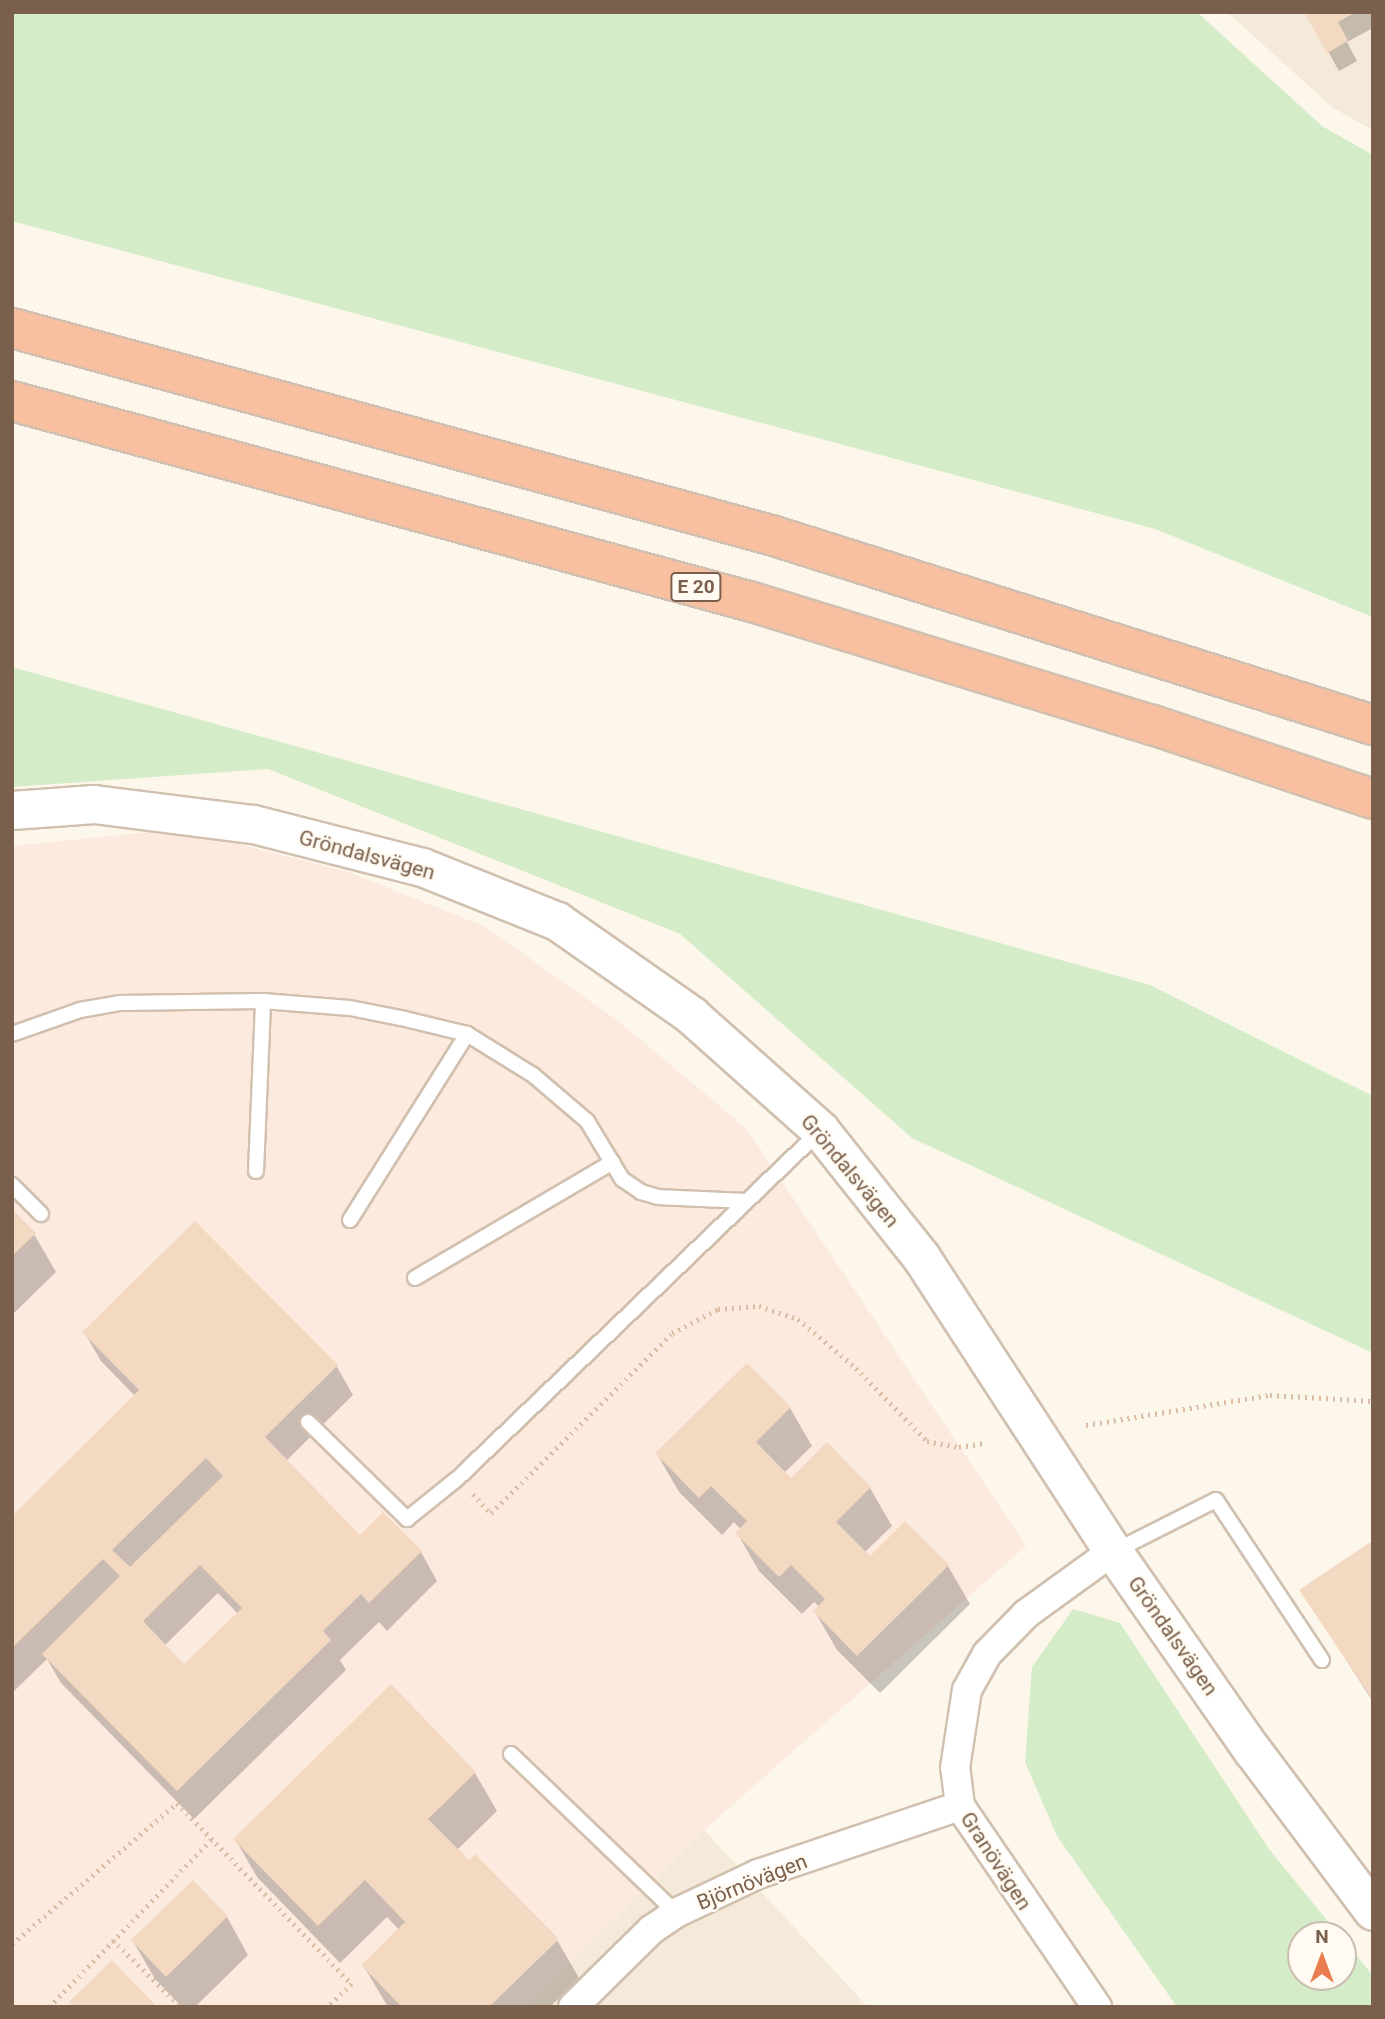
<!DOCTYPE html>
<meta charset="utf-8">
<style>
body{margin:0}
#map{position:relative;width:1385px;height:2019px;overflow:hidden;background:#fdf7eb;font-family:Roboto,sans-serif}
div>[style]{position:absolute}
.residential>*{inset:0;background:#f5ead9}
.commercial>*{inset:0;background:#fdeadf}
.green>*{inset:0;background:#d4ecc8}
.shadow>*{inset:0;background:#0003}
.building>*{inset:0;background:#f3d9c2}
.path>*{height:4.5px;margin-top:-2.25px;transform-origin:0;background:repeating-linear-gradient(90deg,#d9bda4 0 2px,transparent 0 7px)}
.roads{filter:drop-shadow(2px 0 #d1c0af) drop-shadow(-2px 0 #d1c0af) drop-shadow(0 2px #d1c0af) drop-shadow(0 -2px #d1c0af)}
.service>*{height:14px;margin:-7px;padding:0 7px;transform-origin:7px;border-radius:7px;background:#fff}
.minor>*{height:28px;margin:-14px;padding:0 14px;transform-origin:14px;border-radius:14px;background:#fff}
.tertiary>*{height:37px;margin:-18.5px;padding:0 18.5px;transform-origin:18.5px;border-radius:18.5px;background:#fff}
.motorway>*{height:38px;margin:-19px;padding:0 19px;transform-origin:19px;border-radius:19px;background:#f8bfa1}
span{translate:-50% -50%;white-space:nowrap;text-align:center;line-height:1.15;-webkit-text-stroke:5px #fffbf2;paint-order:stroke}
.shield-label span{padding:2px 5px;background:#fffbf2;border:2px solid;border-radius:5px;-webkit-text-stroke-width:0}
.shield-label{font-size:19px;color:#7a604c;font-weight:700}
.street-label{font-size:21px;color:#7a604c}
.frame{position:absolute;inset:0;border:14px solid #7a604c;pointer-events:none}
.north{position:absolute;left:1287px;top:1921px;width:70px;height:70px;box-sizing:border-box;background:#fffbf2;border:2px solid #cabdb0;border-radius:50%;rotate:0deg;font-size:19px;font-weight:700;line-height:28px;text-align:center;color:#7a604c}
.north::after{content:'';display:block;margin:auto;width:24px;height:32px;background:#e97d4f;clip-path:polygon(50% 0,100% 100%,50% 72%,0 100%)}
</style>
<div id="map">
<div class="residential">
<i style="clip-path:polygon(1227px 12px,1373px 12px,1373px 130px,1333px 108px)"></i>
<i style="clip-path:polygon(704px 1830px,868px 2007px,525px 2007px)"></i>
</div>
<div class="commercial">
<i style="clip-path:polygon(179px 829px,348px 872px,484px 926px,617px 1020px,747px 1129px,1026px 1546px,704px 1830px,525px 2007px,12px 2007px,12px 846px)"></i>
</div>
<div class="green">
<i style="clip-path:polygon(12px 12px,1197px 12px,1322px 126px,1373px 155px,1373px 617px,1155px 529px,12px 221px)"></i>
<i style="clip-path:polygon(12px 667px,1150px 985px,1373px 1096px,1373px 1353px,912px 1138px,680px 934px,268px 769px,12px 787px)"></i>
<i style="clip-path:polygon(1073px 1609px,1120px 1623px,1269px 1849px,1339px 1935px,1301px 1935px,1301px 1977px,1343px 1977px,1343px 1939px,1373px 1976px,1373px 2007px,1177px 2007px,1057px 1836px,1025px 1762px,1032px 1667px)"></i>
</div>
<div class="shadow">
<i style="clip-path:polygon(1306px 12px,1373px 12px,1373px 28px,1347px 42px,1357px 61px,1339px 71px)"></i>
<i style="clip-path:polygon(12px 1212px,34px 1234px,56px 1272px,12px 1315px)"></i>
<i style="clip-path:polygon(evenodd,195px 1223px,337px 1367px,353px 1395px,286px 1461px,360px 1538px,421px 1552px,437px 1581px,387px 1631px,379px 1622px,340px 1660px,346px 1670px,194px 1819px,61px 1683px,47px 1659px,12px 1693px,12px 1518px,136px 1397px,101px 1361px,84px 1332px,195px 1223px,218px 1593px,238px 1614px,184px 1666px,164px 1646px,218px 1593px)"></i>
<i style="clip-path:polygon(747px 1365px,790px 1408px,812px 1446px,784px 1473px,791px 1480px,870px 1488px,892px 1526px,864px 1553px,870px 1558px,905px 1523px,948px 1566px,970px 1604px,880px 1693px,837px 1650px,815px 1612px,820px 1607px,814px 1602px,802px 1614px,759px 1571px,737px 1533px,741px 1530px,734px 1522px,722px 1535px,679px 1492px,657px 1454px)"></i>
<i style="clip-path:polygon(1373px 1546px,1373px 1702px,1301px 1590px)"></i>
<i style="clip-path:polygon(475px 1773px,497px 1811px,457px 1850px,557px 1940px,579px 1978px,550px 2007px,388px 2007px,363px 1965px,399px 1930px,387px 1917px,340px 1963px,257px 1877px,235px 1839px)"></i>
<i style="clip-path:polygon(227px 1917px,248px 1955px,195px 2007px,182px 2007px,155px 1979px,133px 1941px)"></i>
</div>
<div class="building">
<i style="clip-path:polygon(1304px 12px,1356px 12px,1338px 22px,1348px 41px,1327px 53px)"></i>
<i style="clip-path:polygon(12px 1209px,36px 1233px,12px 1256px)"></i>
<i style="clip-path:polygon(evenodd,195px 1221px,338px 1365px,265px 1437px,360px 1535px,383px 1512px,422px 1551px,369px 1603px,361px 1594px,323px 1631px,331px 1640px,177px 1791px,42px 1654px,120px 1576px,103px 1559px,12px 1648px,12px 1516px,139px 1390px,82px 1332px,195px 1221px,206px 1458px,223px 1476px,130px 1567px,112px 1550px,206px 1458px,195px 1221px,200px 1565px,242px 1608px,184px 1664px,143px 1621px,200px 1565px)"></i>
<i style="clip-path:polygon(747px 1363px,791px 1407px,756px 1442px,791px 1478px,827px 1442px,871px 1487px,836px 1522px,870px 1556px,905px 1521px,949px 1565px,857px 1656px,813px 1611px,825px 1599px,791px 1565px,779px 1577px,735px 1533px,747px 1521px,711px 1486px,699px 1498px,655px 1453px)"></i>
<i style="clip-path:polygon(1372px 1541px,1373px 1542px,1373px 1700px,1299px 1590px)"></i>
<i style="clip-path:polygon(391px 1684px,476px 1772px,428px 1819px,469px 1860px,475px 1854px,559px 1939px,489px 2007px,402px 2007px,361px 1965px,405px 1922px,365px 1880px,318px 1926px,233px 1839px)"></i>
<i style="clip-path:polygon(193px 1880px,228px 1916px,166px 1977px,131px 1940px)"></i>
<i style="clip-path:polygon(112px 1960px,157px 2007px,74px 2007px,69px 2002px)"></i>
</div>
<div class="path">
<i style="left:1086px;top:1425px;width:186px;rotate:-9.3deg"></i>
<i style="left:1270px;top:1395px;width:103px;rotate:3.3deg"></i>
<i style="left:473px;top:1494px;width:26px;rotate:47deg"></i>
<i style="left:491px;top:1513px;width:255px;rotate:-44.8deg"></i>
<i style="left:672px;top:1333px;width:52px;rotate:-27.6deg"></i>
<i style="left:718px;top:1309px;width:41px;rotate:-4.2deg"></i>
<i style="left:759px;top:1306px;width:41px;rotate:18.4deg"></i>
<i style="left:798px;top:1319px;width:76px;rotate:40.2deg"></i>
<i style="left:856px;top:1368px;width:102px;rotate:45.8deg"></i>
<i style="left:927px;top:1441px;width:33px;rotate:11deg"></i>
<i style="left:959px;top:1447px;width:26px;rotate:-9deg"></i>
<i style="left:113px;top:1940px;width:95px;rotate:44.6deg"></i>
<i style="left:12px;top:1944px;width:217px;rotate:-40.5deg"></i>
<i style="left:177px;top:1803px;width:252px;rotate:46deg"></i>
<i style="left:352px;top:1984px;width:33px;rotate:136deg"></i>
<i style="left:49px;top:2007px;width:234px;rotate:-45.9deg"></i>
</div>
<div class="roads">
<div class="service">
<i style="left:12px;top:1034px;width:72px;rotate:-19.4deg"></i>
<i style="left:80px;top:1010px;width:41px;rotate:-9.9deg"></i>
<i style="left:120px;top:1003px;width:143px;rotate:-0.8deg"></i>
<i style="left:263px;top:1001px;width:87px;rotate:4.6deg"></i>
<i style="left:350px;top:1008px;width:52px;rotate:11.1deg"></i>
<i style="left:401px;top:1018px;width:68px;rotate:13.6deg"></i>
<i style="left:467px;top:1034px;width:78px;rotate:31.8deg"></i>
<i style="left:533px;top:1075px;width:71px;rotate:40.4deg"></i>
<i style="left:587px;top:1121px;width:68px;rotate:58.9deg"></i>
<i style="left:622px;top:1179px;width:23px;rotate:34deg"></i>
<i style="left:641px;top:1192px;width:18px;rotate:16deg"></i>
<i style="left:658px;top:1197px;width:87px;rotate:2.6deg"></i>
<i style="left:256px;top:1171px;width:170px;rotate:-87.6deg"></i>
<i style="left:12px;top:1185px;width:41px;rotate:45deg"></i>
<i style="left:350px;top:1220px;width:220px;rotate:-57.8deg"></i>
<i style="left:415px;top:1278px;width:229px;rotate:-30.4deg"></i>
<i style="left:308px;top:1422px;width:139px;rotate:44.4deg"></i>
<i style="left:407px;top:1519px;width:65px;rotate:-38.8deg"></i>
<i style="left:458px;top:1478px;width:501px;rotate:-43.79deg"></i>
<i style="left:1115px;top:1551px;width:113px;rotate:-26.8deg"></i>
<i style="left:1216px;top:1500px;width:192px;rotate:56.5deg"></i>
<i style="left:511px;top:1754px;width:229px;rotate:43.9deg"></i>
</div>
<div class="minor">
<i style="left:573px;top:2007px;width:110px;rotate:-44.6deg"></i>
<i style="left:651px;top:1930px;width:30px;rotate:-34deg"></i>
<i style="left:676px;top:1913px;width:91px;rotate:-25.4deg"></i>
<i style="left:758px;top:1874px;width:213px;rotate:-18.6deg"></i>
<i style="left:1097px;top:2007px;width:243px;rotate:-124.3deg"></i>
<i style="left:960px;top:1806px;width:38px;rotate:-97deg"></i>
<i style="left:955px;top:1768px;width:79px;rotate:-81.3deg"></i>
<i style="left:967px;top:1690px;width:41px;rotate:-60.9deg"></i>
<i style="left:987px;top:1654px;width:56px;rotate:-45.7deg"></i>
<i style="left:1026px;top:1614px;width:107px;rotate:-35.9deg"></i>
</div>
<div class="tertiary">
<i style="left:12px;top:810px;width:82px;rotate:-4.2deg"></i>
<i style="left:94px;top:804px;width:160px;rotate:7.2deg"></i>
<i style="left:253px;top:824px;width:174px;rotate:14.3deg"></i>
<i style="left:422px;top:867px;width:145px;rotate:21.8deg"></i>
<i style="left:557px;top:921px;width:164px;rotate:35deg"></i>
<i style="left:691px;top:1015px;width:173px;rotate:41.7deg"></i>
<i style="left:820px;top:1130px;width:162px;rotate:51.5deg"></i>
<i style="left:921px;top:1257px;width:351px;rotate:56.9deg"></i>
<i style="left:1113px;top:1551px;width:243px;rotate:55.1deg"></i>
<i style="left:1252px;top:1750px;width:201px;rotate:53.1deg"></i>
</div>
<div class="motorway">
<i style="left:12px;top:328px;width:787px;rotate:15.26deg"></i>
<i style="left:771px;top:535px;width:631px;rotate:17.52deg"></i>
<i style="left:12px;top:401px;width:767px;rotate:15.2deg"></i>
<i style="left:752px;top:602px;width:419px;rotate:17.1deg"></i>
<i style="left:1153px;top:725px;width:232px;rotate:18.6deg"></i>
</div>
</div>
<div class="shield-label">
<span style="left:696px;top:587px">E 20</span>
</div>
<div class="street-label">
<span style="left:367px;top:855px;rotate:15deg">Gröndalsvägen</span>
<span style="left:850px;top:1171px;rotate:50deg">Gröndalsvägen</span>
<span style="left:1173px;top:1636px;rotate:55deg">Gröndalsvägen</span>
<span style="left:996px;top:1861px;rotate:57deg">Granövägen</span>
<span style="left:752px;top:1882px;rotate:-22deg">Björnövägen</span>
</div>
<div class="frame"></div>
<div class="north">N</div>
</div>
